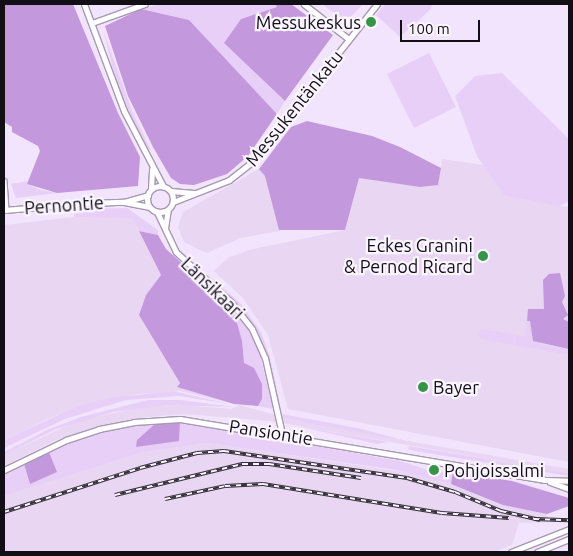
<!DOCTYPE html>
<meta charset="utf-8">
<style>
body{margin:0}
#map{position:relative;width:573px;height:556px;overflow:hidden;background:#f2e4fc;font-family:Ubuntu,sans-serif}
div>[style]{position:absolute}
.built>*{inset:0;background:#e8d6f3}
.green>*{inset:0;background:#e8cff7}
.forest>*{inset:0;background:#c398dd}
.roads{filter:drop-shadow(1px 0 #a799b0) drop-shadow(-1px 0 #a799b0) drop-shadow(0 1px #a799b0) drop-shadow(0 -1px #a799b0)}
.minor>*{height:4.5px;margin:-2.25px;padding:0 2.25px;transform-origin:2.25px;border-radius:2.25px;background:#fff}
.tertiary>*{height:5px;margin:-2.5px;padding:0 2.5px;transform-origin:2.5px;border-radius:2.5px;background:#fff}
.tertiary>.ring{margin:-2.5px;padding:0;box-sizing:content-box;background:none;border:5px solid #fff;border-radius:50%}
.rail>*{height:4px;margin-top:-2px;transform-origin:0;background:repeating-linear-gradient(90deg,#fbf5ff 0 5.5px,#353039 0 11px);box-sizing:border-box;border-block:1px solid #353039}
.dots>*{width:14px;height:14px;translate:-50% -50%;box-sizing:border-box;border:2px solid #fbf5ff;border-radius:50%}
span{translate:-50% -50%;white-space:nowrap;text-align:center;line-height:1.15;-webkit-text-stroke:4.5px #fbf5ff;paint-order:stroke}
.poi-label{font-size:18px;color:#120e15}
.right{translate:-100% -50%;text-align:right}
.left{translate:0 -50%;text-align:left}
.street-label{font-size:18px;color:#120e15}
.frame{position:absolute;inset:0;border:5px solid #120e15;pointer-events:none}
.scale{position:absolute;left:400px;top:20px;width:80px;height:22px;box-sizing:border-box;border:2px solid #120e15;border-top:0;padding-left:6px;font-size:15px;line-height:18px;white-space:nowrap;color:#120e15;-webkit-text-stroke:4px #fbf5ff;paint-order:stroke}
</style>
<div id="map">
<div class="built">
<i style="clip-path:polygon(442px 159px,483px 165px,504px 196px,569px 207px,569px 462px,288px 409px,268px 335px,243px 298px,214px 271px,228px 258px,249px 250px,345px 230px,359px 178px,420px 187px,438px 185px)"></i>
<i style="clip-path:polygon(259px 169px,277px 185px,285px 201px,280px 231px,240px 238px,207px 253px,184px 242px,178px 227px,183px 212px)"></i>
<i style="clip-path:polygon(75px 217px,133px 219px,161px 275px,146px 295px,139px 315px,180px 383px,177px 387px,234px 404px,180px 391px,138px 394px,54px 416px,4px 440px,4px 225px)"></i>
<i style="clip-path:polygon(185px 405px,231px 409px,239px 405px,310px 424px,569px 469px,569px 473px,270px 421px,184px 414px,146px 417px,98px 426px,56px 440px,4px 466px,4px 455px,77px 421px,147px 406px)"></i>
<i style="clip-path:polygon(207px 443px,410px 473px,461px 487px,502px 504px,547px 514px,547px 519px,569px 519px,569px 522px,519px 523px,512px 545px,494px 552px,4px 552px,4px 496px,140px 453px)"></i>
</div>
<div class="green">
<i style="clip-path:polygon(161px 4px,275px 4px,277px 7px,241px 19px,224px 43px,285px 101px,277px 114px,189px 20px,141px 9px)"></i>
<i style="clip-path:polygon(322px 4px,363px 4px,346px 22px)"></i>
<i style="clip-path:polygon(385px 4px,432px 4px,431px 9px,400px 37px,376px 15px)"></i>
<i style="clip-path:polygon(103px 30px,133px 113px,151px 150px,149px 150px,136px 129px,117px 84px)"></i>
<i style="clip-path:polygon(429px 53px,456px 107px,414px 128px,387px 74px)"></i>
<i style="clip-path:polygon(502px 73px,569px 139px,569px 201px,560px 206px,504px 196px,477px 156px,455px 96px,475px 76px)"></i>
<i style="clip-path:polygon(28px 181px,27px 184px,40px 190px,57px 193px,16px 198px,11px 184px)"></i>
<i style="clip-path:polygon(127px 208px,158px 230px,158px 235px,139px 231px,133px 219px,74px 217px,74px 212px,76px 209px)"></i>
<i style="clip-path:polygon(207px 273px,242px 305px,261px 332px,270px 357px,281px 410px,258px 332px,241px 308px)"></i>
<i style="clip-path:polygon(233px 309px,249px 329px,260px 354px,273px 409px,258px 406px,262px 399px,244px 363px)"></i>
<i style="clip-path:polygon(527px 321px,530px 321px,532px 337px,542px 345px,569px 349px,569px 355px,514px 345px,516px 335px,525px 337px)"></i>
<i style="clip-path:polygon(481px 329px,515px 335px,513px 345px,481px 339px,478px 335px)"></i>
<i style="clip-path:polygon(173px 391px,229px 404px,179px 396px,126px 400px,65px 419px,4px 448px,4px 440px,78px 406px,110px 398px)"></i>
<i style="clip-path:polygon(148px 400px,181px 400px,234px 407px,167px 405px,113px 412px,56px 429px,4px 455px,4px 452px,49px 429px,81px 417px)"></i>
<i style="clip-path:polygon(282px 414px,362px 429px,406px 441px,310px 424px,283px 417px)"></i>
<i style="clip-path:polygon(156px 423px,137px 440px,179px 441px,180px 423px,185px 423px,400px 461px,437px 473px,453px 471px,451px 484px,396px 470px,207px 443px,140px 453px,4px 496px,4px 474px,24px 464px,30px 484px,56px 472px,49px 452px,64px 444px,127px 426px)"></i>
<i style="clip-path:polygon(297px 426px,388px 442px,377px 444px)"></i>
<i style="clip-path:polygon(409px 446px,569px 473px,569px 476px,415px 451px,408px 449px)"></i>
</div>
<div class="forest">
<i style="clip-path:polygon(4px 4px,73px 4px,118px 113px,140px 157px,138px 186px,57px 193px,27px 184px,40px 151px,38px 146px,12px 132px,12px 127px,4px 122px)"></i>
<i style="clip-path:polygon(275px 4px,291px 4px,333px 35px,285px 101px,224px 43px,241px 19px,277px 7px)"></i>
<i style="clip-path:polygon(141px 9px,189px 20px,277px 114px,248px 156px,227px 174px,194px 185px,180px 184px,171px 178px,153px 147px,128px 96px,105px 26px)"></i>
<i style="clip-path:polygon(307px 121px,372px 136px,400px 147px,441px 168px,438px 185px,420px 187px,359px 178px,345px 230px,279px 230px,265px 176px,259px 169px,291px 127px)"></i>
<i style="clip-path:polygon(139px 231px,158px 235px,166px 249px,233px 309px,242px 341px,244px 363px,254px 368px,262px 384px,262px 399px,258px 406px,234px 404px,177px 387px,180px 383px,139px 315px,146px 295px,161px 275px)"></i>
<i style="clip-path:polygon(560px 273px,565px 296px,562px 302px,568px 315px,563px 319px,569px 322px,569px 349px,533px 341px,530px 321px,527px 321px,528px 309px,544px 309px,543px 280px,549px 274px)"></i>
<i style="clip-path:polygon(156px 423px,180px 423px,179px 441px,136px 447px,137px 440px)"></i>
<i style="clip-path:polygon(49px 452px,57px 472px,30px 484px,24px 464px)"></i>
<i style="clip-path:polygon(453px 471px,512px 481px,569px 498px,569px 506px,547px 514px,503px 505px,451px 484px)"></i>
</div>
<div class="roads">
<div class="minor">
<i style="left:304px;top:4px;width:57px;rotate:37.9deg"></i>
<i style="left:92px;top:23px;width:56px;rotate:-19.7deg"></i>
<i style="left:4px;top:181px;width:29px;rotate:86deg"></i>
<i style="left:511px;top:552px;width:62px;rotate:-21.6deg"></i>
<i style="left:537px;top:552px;width:35px;rotate:-22deg"></i>
</div>
<div class="tertiary">
<i style="left:84px;top:4px;width:114px;rotate:69.5deg"></i>
<i style="left:124px;top:111px;width:85px;rotate:62.5deg"></i>
<i class="ring" style="left:147px;top:186px;width:21px;height:21px"></i>
<i style="left:151px;top:189px;width:20px;rotate:-87deg"></i>
<i style="left:171px;top:191px;width:23px;rotate:5deg"></i>
<i style="left:124px;top:202px;width:25px;rotate:-16deg"></i>
<i style="left:173px;top:202px;width:60px;rotate:-21.4deg"></i>
<i style="left:229px;top:180px;width:28px;rotate:-38deg"></i>
<i style="left:251px;top:163px;width:203px;rotate:-51.6deg"></i>
<i style="left:4px;top:210px;width:84px;rotate:-4.8deg"></i>
<i style="left:88px;top:203px;width:36px;rotate:-2deg"></i>
<i style="left:124px;top:202px;width:25px;rotate:11deg"></i>
<i style="left:157px;top:212px;width:44px;rotate:64.6deg"></i>
<i style="left:176px;top:252px;width:74px;rotate:42.3deg"></i>
<i style="left:231px;top:302px;width:34px;rotate:52deg"></i>
<i style="left:252px;top:329px;width:32px;rotate:66deg"></i>
<i style="left:265px;top:358px;width:78px;rotate:77.4deg"></i>
<i style="left:165px;top:228px;width:18px;rotate:-81deg"></i>
<i style="left:4px;top:470px;width:69px;rotate:-25.8deg"></i>
<i style="left:66px;top:440px;width:35px;rotate:-18deg"></i>
<i style="left:99px;top:429px;width:36px;rotate:-11deg"></i>
<i style="left:134px;top:422px;width:46px;rotate:-3.7deg"></i>
<i style="left:180px;top:419px;width:370px;rotate:9.5deg"></i>
<i style="left:545px;top:480px;width:24px;rotate:2deg"></i>
<i style="left:550px;top:482px;width:20px;rotate:20deg"></i>
</div>
</div>
<div class="rail">
<i style="left:115px;top:495px;width:131px;rotate:-13.7deg"></i>
<i style="left:242px;top:464px;width:27px"></i>
<i style="left:269px;top:464px;width:93px;rotate:8.7deg"></i>
<i style="left:165px;top:499px;width:61px;rotate:-12.2deg"></i>
<i style="left:225px;top:486px;width:38px;rotate:-3deg"></i>
<i style="left:263px;top:484px;width:181px;rotate:9.2deg"></i>
<i style="left:442px;top:513px;width:67px;rotate:4.3deg"></i>
<i style="left:4px;top:512px;width:143px;rotate:-17.9deg"></i>
<i style="left:140px;top:468px;width:59px;rotate:-14.7deg"></i>
<i style="left:197px;top:453px;width:27px;rotate:-4deg"></i>
<i style="left:224px;top:451px;width:185px;rotate:8.4deg"></i>
<i style="left:407px;top:478px;width:50px;rotate:16.3deg"></i>
<i style="left:455px;top:492px;width:50px;rotate:22.4deg"></i>
<i style="left:501px;top:511px;width:40px;rotate:13deg"></i>
<i style="left:534px;top:519px;width:35px;rotate:2deg"></i>
</div>
<div class="dots">
<i style="left:371px;top:22px;background:#369447"></i>
<i style="left:483px;top:256px;background:#369447"></i>
<i style="left:423px;top:387px;background:#369447"></i>
<i style="left:434px;top:470px;background:#369447"></i>
</div>
<div class="poi-label">
<span class="right" style="left:361px;top:22px">Messukeskus</span>
<span class="right" style="left:473px;top:256px">Eckes Granini<br>&amp; Pernod Ricard</span>
<span class="left" style="left:433px;top:387px">Bayer</span>
<span class="left" style="left:444px;top:470px">Pohjoissalmi</span>
</div>
<div class="street-label">
<span style="left:294px;top:108px;rotate:-51deg">Messukentänkatu</span>
<span style="left:64px;top:205px;rotate:-4deg">Pernontie</span>
<span style="left:213px;top:288px;rotate:44deg">Länsikaari</span>
<span style="left:271px;top:432px;rotate:9deg">Pansiontie</span>
</div>
<div class="frame"></div>
<div class="scale">100 m</div>
</div>
